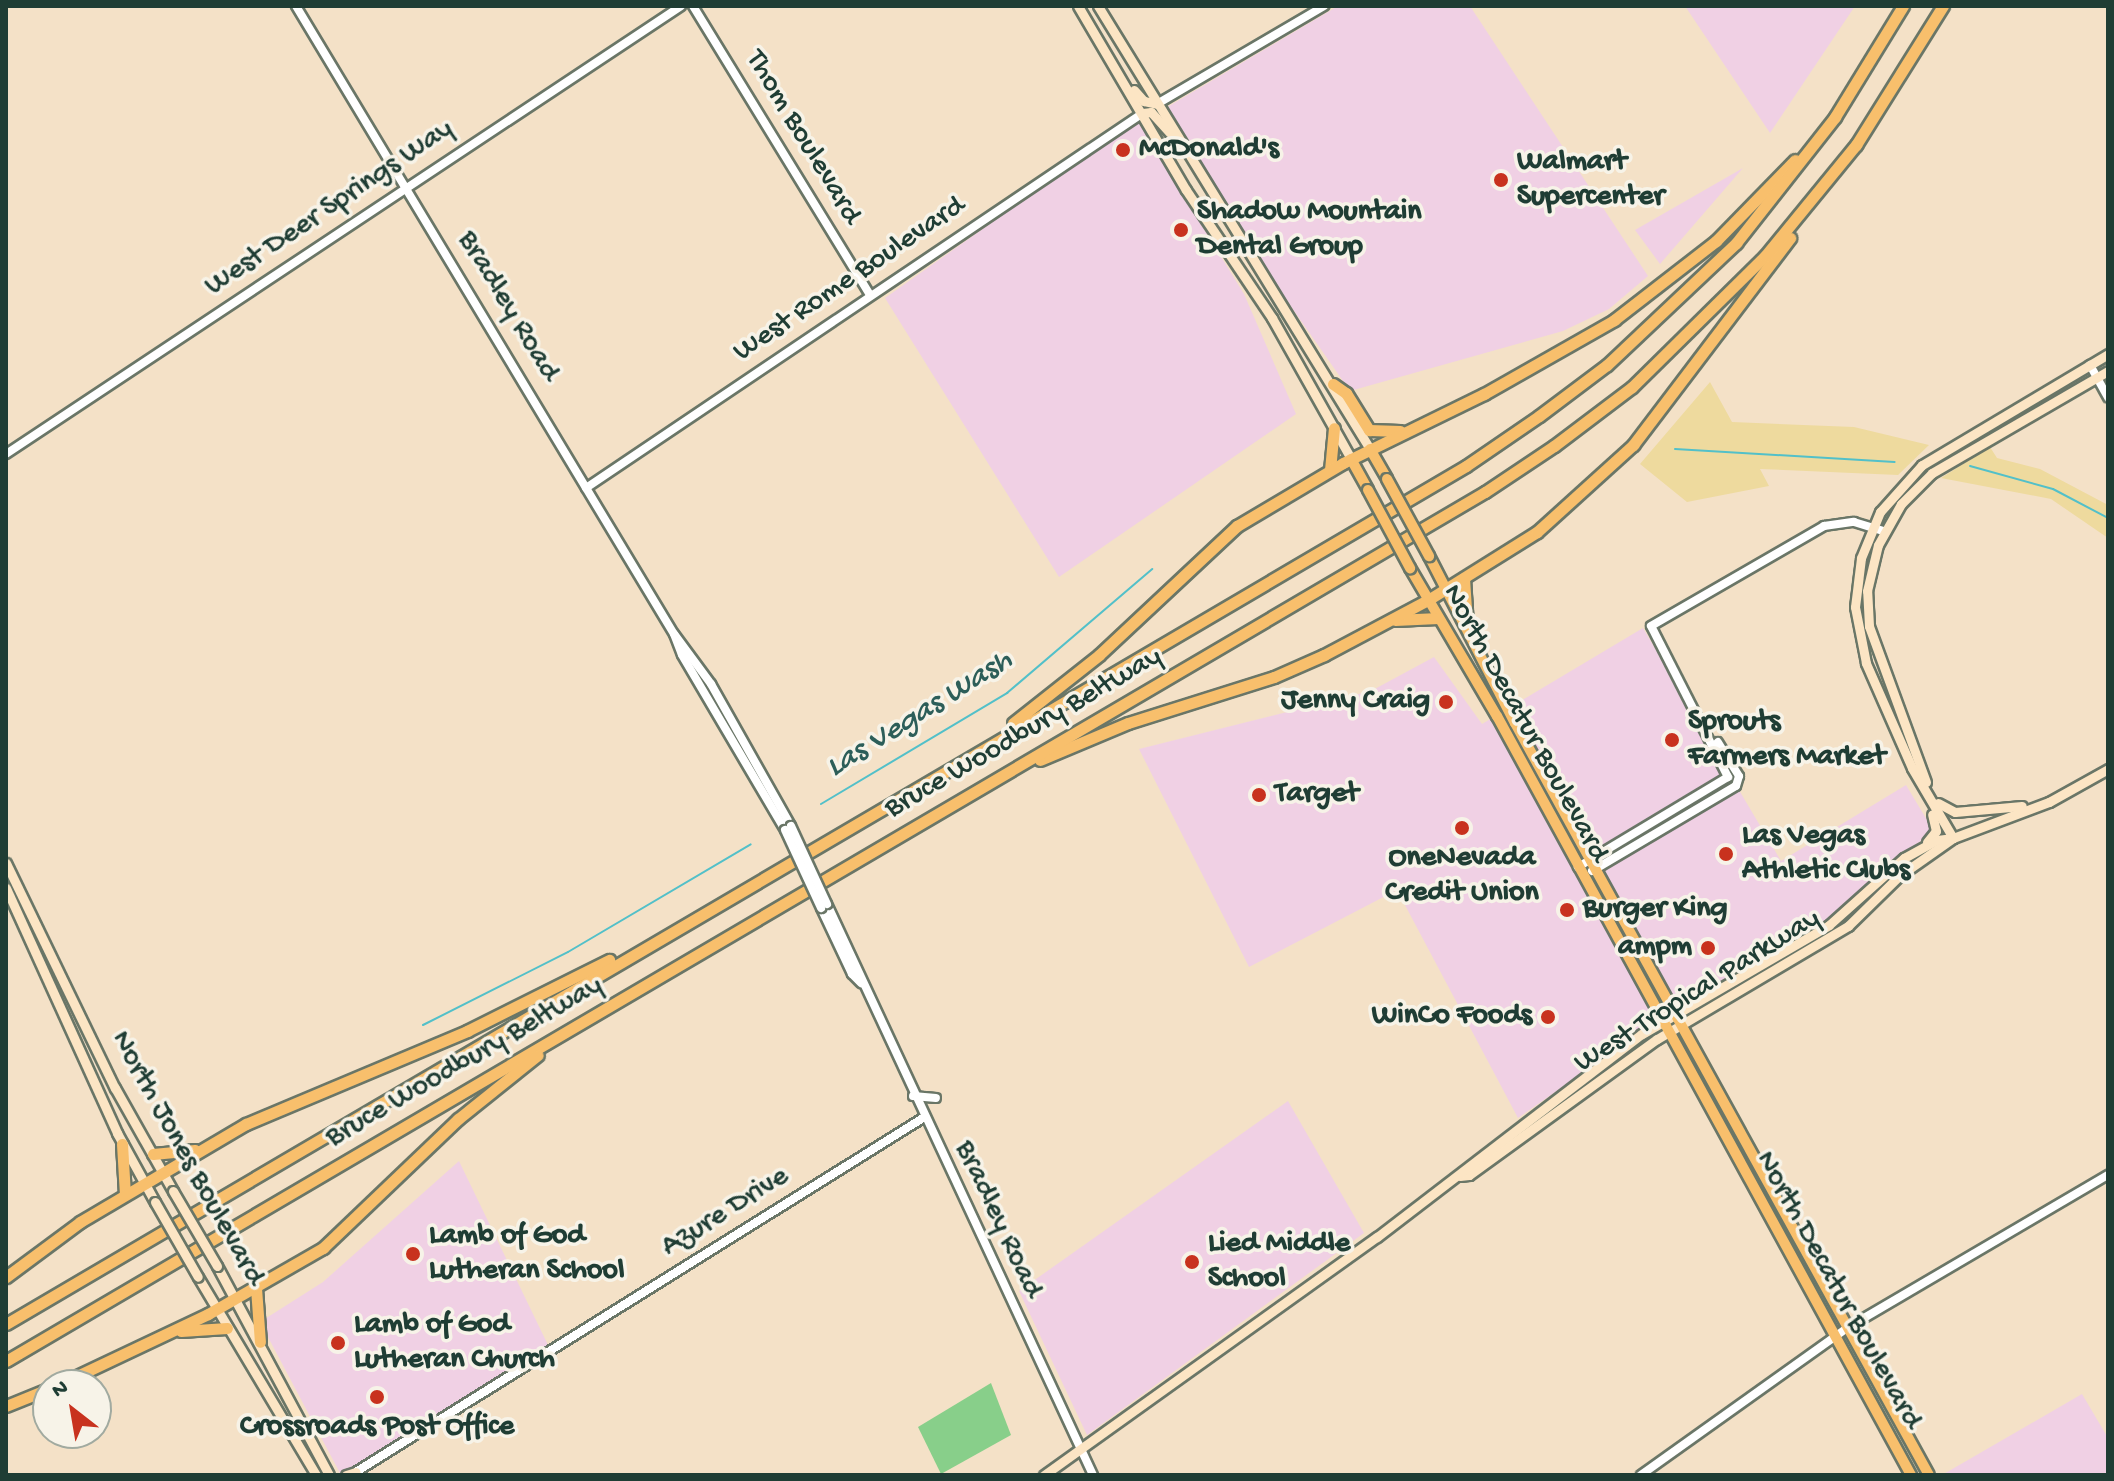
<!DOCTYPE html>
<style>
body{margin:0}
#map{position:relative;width:2114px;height:1481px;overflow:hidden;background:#f4e1c7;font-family:"Gochi Hand",sans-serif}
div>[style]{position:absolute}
.built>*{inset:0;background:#f0d0e4}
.green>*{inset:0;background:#88cf8a}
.sand>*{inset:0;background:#eeda9e}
.stream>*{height:2px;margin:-1px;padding:0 1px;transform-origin:1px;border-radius:1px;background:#52c0c9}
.roads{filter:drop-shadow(2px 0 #6a7667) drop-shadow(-2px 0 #6a7667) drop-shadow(0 2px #6a7667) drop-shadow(0 -2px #6a7667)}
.tertiary>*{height:8px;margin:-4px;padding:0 4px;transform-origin:4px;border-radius:4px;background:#fff}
.secondary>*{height:9px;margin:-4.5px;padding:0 4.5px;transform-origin:4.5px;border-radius:4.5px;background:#fce5c4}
.primary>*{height:10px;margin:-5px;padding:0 5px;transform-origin:5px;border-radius:5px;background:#f8bf6c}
.motorway>*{height:11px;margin:-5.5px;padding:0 5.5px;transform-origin:5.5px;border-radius:5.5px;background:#f8bf6c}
.bridges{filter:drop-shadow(2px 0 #6a7667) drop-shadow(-2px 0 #6a7667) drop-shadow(0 2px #6a7667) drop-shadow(0 -2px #6a7667)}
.tertiary-bridge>*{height:8px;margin:-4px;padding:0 4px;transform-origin:4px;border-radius:4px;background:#fff}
.secondary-bridge>*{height:9px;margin:-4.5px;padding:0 4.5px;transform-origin:4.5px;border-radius:4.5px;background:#fce5c4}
.primary-bridge>*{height:10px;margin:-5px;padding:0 5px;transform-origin:5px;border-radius:5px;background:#f8bf6c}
.dots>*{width:22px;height:22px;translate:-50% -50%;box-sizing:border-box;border:4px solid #f7f3e8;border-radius:50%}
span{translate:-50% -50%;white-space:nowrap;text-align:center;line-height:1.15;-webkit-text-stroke:7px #f7f3e8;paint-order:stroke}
.street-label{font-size:30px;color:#1f3d34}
.poi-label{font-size:30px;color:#1f3d34;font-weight:700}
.left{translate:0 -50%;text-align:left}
.right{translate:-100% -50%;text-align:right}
.water-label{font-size:32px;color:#2c5e59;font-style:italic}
.frame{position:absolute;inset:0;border:8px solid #1f3d34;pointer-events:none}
.north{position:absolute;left:32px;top:1369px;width:80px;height:80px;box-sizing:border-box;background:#f7f3e8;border:2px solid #a1aaa0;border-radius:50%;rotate:329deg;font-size:22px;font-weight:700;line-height:32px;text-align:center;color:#1f3d34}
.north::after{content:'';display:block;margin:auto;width:28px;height:36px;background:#c8321e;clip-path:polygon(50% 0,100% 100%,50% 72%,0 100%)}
</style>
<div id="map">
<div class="built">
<i style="clip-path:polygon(1338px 6px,1470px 6px,1648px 276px,1609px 309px,1563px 331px,1350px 391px,1241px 235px,1164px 109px)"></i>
<i style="clip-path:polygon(1685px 6px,1855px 6px,1770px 133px)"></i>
<i style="clip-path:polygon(1137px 120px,1244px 294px,1296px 414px,1059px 577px,885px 298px)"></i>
<i style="clip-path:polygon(1743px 168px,1660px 264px,1635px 230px)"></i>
<i style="clip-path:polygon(1643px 628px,1781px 861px,1906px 785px,1930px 825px,1930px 835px,1892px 860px,1824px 923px,1676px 1008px,1518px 1118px,1397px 890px,1249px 967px,1139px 749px,1371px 691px,1434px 657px,1482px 724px)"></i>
<i style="clip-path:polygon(1288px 1101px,1364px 1233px,1087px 1435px,1019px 1291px)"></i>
<i style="clip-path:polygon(459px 1161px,548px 1345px,341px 1475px,260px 1322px,323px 1282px)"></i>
<i style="clip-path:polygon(2082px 1394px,2108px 1438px,2108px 1475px,1942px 1475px)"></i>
</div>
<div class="green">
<i style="clip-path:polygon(991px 1383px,1011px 1435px,941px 1474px,918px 1427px)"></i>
</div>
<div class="sand">
<i style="clip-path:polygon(1710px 382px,1732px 422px,1854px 427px,1929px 445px,1898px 475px,1760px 469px,1769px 486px,1687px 502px,1640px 464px)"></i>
<i style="clip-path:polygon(1990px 447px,1997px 458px,2040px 469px,2108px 505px,2108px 538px,2051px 499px,1941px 478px)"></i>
</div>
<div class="stream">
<i style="left:1675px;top:449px;width:220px;rotate:3.4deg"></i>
<i style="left:1970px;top:466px;width:86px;rotate:15.5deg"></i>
<i style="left:2053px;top:489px;width:62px;rotate:27.8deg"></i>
<i style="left:821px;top:804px;width:217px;rotate:-30.8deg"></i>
<i style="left:1007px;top:693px;width:191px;rotate:-40.5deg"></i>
<i style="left:423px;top:1025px;width:162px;rotate:-26.7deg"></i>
<i style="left:568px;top:952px;width:212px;rotate:-30.5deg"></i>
</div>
<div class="roads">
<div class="tertiary">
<i style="left:296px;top:6px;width:733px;rotate:58.96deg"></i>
<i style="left:674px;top:634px;width:22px;rotate:69deg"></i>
<i style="left:682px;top:655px;width:203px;rotate:59.5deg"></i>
<i style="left:693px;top:6px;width:339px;rotate:58.5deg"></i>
<i style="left:1157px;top:104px;width:194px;rotate:-30.4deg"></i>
<i style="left:2090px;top:365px;width:37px;rotate:61deg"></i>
<i style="left:6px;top:454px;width:810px;rotate:-33.57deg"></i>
<i style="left:586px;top:488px;width:671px;rotate:-33.95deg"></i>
<i style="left:675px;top:635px;width:61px;rotate:53.7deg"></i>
<i style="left:711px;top:684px;width:163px;rotate:60.6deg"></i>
<i style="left:1578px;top:867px;width:175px;rotate:-31deg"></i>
<i style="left:1728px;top:777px;width:169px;rotate:-117deg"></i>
<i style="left:1651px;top:626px;width:200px;rotate:-30deg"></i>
<i style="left:1824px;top:526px;width:30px;rotate:-8deg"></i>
<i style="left:1854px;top:522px;width:31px;rotate:17deg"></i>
<i style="left:1592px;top:871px;width:167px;rotate:-30.6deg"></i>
<i style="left:1736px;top:786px;width:10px;rotate:-73deg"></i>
<i style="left:1739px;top:776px;width:40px;rotate:-122deg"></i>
<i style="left:827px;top:904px;width:630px;rotate:65.02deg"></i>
<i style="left:821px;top:908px;width:73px;rotate:64.8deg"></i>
<i style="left:852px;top:974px;width:13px;rotate:45deg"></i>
<i style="left:913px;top:1096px;width:23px;rotate:5deg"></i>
<i style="left:351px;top:1475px;width:674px;rotate:-31.97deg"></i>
<i style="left:1641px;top:1475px;width:253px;rotate:-35.5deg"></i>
<i style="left:1847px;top:1328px;width:303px;rotate:-30.4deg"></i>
</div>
<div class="secondary">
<i style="left:1078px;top:6px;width:213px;rotate:59.6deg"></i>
<i style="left:1186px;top:190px;width:154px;rotate:56.1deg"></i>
<i style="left:1272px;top:318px;width:162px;rotate:60.7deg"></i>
<i style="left:1098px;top:6px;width:520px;rotate:58.45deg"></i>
<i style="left:1134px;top:90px;width:15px;rotate:48deg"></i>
<i style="left:1144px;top:101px;width:13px;rotate:13deg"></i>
<i style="left:1143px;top:113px;width:8px;rotate:-7deg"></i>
<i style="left:1151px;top:112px;width:28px;rotate:48deg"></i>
<i style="left:1926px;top:782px;width:166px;rotate:-110.1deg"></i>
<i style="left:1869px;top:626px;width:35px;rotate:-93deg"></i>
<i style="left:1867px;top:591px;width:47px;rotate:-76.6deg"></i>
<i style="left:1878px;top:545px;width:47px;rotate:-60.7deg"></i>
<i style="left:1901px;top:504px;width:44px;rotate:-45deg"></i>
<i style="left:1932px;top:473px;width:203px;rotate:-30.1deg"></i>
<i style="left:1938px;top:803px;width:19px;rotate:28deg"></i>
<i style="left:1955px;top:812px;width:67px;rotate:-5.1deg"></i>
<i style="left:1953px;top:838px;width:81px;rotate:-120.4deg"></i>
<i style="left:1912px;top:768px;width:115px;rotate:-113.7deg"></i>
<i style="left:1866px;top:663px;width:57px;rotate:-101.1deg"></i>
<i style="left:1855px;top:607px;width:49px;rotate:-83deg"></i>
<i style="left:1861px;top:558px;width:50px;rotate:-67.6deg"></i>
<i style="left:1880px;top:512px;width:63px;rotate:-48.2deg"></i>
<i style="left:1922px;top:465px;width:217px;rotate:-30.8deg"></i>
<i style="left:1927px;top:842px;width:14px;rotate:-51deg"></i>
<i style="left:1936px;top:831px;width:17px;rotate:-103deg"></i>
<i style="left:6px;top:863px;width:250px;rotate:64.2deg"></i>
<i style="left:115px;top:1088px;width:118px;rotate:60.6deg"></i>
<i style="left:6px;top:888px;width:269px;rotate:65.6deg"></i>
<i style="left:117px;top:1133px;width:79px;rotate:61.2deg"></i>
<i style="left:1460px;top:1176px;width:9px;rotate:-6deg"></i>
<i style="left:1469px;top:1175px;width:232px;rotate:-35.9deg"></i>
<i style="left:1657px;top:1039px;width:222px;rotate:-30.6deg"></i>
<i style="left:1848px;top:926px;width:71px;rotate:-44.4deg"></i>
<i style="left:1899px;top:876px;width:66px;rotate:-35.1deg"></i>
<i style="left:1953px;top:838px;width:103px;rotate:-20.6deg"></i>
<i style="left:2049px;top:802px;width:68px;rotate:-29.2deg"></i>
<i style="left:217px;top:1266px;width:237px;rotate:61.8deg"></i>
<i style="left:198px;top:1277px;width:230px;rotate:59.2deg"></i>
<i style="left:346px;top:1475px;width:10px;rotate:-17deg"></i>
<i style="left:1044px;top:1475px;width:409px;rotate:-35.6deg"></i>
<i style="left:1377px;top:1237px;width:334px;rotate:-37.5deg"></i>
<i style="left:1642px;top:1034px;width:216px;rotate:-30.2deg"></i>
<i style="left:1829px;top:925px;width:101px;rotate:-41.8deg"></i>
<i style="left:1904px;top:858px;width:38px;rotate:-29deg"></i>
<i style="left:1937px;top:840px;width:16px;rotate:-7deg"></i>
</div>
<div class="primary">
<i style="left:1370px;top:449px;width:34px;rotate:60deg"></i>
<i style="left:1351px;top:459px;width:35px;rotate:61deg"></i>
<i style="left:1429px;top:556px;width:188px;rotate:62.8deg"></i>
<i style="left:1515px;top:723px;width:858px;rotate:61.17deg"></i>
<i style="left:1410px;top:568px;width:172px;rotate:59.6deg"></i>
<i style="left:1497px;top:716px;width:865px;rotate:61.39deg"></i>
</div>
<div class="motorway">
<i style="left:1333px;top:384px;width:16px;rotate:35deg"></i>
<i style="left:1346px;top:393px;width:44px;rotate:58.1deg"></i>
<i style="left:1369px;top:430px;width:31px;rotate:2deg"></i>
<i style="left:1330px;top:470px;width:42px;rotate:-84.6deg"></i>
<i style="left:1464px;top:578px;width:47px;rotate:86.3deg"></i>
<i style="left:1395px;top:620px;width:43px;rotate:-2.7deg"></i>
<i style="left:1013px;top:723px;width:110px;rotate:-38.3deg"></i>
<i style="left:1099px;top:655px;width:189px;rotate:-43.1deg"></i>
<i style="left:1237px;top:526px;width:123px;rotate:-30.7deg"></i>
<i style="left:1343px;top:463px;width:157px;rotate:-26.1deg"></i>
<i style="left:1484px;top:394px;width:150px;rotate:-29.6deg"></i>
<i style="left:1614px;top:320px;width:129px;rotate:-37.8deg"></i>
<i style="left:1716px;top:241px;width:113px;rotate:-45.7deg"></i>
<i style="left:1040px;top:760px;width:95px;rotate:-22.8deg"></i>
<i style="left:1128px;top:723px;width:153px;rotate:-17.5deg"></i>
<i style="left:1274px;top:677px;width:55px;rotate:-23.7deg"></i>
<i style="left:1324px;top:655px;width:118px;rotate:-27.9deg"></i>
<i style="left:1428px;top:600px;width:128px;rotate:-32deg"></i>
<i style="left:1537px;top:532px;width:130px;rotate:-42.2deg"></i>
<i style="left:1633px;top:445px;width:260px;rotate:-52.8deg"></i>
<i style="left:122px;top:1144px;width:50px;rotate:86.6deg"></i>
<i style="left:153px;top:1154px;width:42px;rotate:-5.4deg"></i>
<i style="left:6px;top:1277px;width:92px;rotate:-36.6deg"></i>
<i style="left:80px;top:1222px;width:193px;rotate:-30.6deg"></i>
<i style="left:246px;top:1124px;width:240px;rotate:-22.8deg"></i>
<i style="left:467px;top:1031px;width:159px;rotate:-26.6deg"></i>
<i style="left:256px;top:1288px;width:54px;rotate:85.8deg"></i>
<i style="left:6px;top:1324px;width:1693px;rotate:-30.44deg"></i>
<i style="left:1466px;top:466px;width:88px;rotate:-34.4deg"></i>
<i style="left:1539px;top:416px;width:85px;rotate:-36.9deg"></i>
<i style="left:1607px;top:365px;width:178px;rotate:-43.4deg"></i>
<i style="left:1736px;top:243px;width:160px;rotate:-51.8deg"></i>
<i style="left:1835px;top:117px;width:130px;rotate:-58.5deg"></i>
<i style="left:181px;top:1331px;width:46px;rotate:-3.7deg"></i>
<i style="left:6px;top:1361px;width:1715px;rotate:-30.44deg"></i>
<i style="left:1485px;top:492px;width:83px;rotate:-33.7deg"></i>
<i style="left:1554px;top:446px;width:98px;rotate:-37.1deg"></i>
<i style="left:1632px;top:387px;width:187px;rotate:-44.6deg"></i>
<i style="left:1765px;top:256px;width:144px;rotate:-50.7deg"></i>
<i style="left:1856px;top:145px;width:164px;rotate:-58deg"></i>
<i style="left:58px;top:1385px;width:166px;rotate:-25.3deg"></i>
<i style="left:208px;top:1314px;width:133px;rotate:-29.9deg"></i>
<i style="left:323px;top:1248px;width:187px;rotate:-43.7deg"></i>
<i style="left:458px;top:1119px;width:102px;rotate:-38.7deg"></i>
<i style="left:6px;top:1406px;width:45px;rotate:-22deg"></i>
</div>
</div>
<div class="bridges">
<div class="tertiary-bridge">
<i style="left:791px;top:826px;width:86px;rotate:65.2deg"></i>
<i style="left:785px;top:830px;width:86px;rotate:65.2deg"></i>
</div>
<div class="secondary-bridge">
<i style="left:173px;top:1191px;width:87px;rotate:59.6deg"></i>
<i style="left:155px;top:1202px;width:86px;rotate:60.2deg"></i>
</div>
<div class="primary-bridge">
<i style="left:1387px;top:479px;width:88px;rotate:61.4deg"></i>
<i style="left:1368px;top:490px;width:89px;rotate:61.7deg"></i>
</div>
</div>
<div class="dots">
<i style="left:1123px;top:150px;background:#c8321e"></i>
<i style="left:1501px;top:180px;background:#c8321e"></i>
<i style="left:1181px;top:230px;background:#c8321e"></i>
<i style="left:1446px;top:702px;background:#c8321e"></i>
<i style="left:1672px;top:740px;background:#c8321e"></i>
<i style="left:1259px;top:795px;background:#c8321e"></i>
<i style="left:1462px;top:828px;background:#c8321e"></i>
<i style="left:1726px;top:854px;background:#c8321e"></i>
<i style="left:1567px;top:910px;background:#c8321e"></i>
<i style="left:1708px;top:948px;background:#c8321e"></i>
<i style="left:1548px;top:1017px;background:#c8321e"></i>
<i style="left:413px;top:1254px;background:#c8321e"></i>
<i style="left:1192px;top:1262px;background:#c8321e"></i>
<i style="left:338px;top:1343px;background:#c8321e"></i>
<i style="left:377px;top:1397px;background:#c8321e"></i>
</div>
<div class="street-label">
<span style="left:802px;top:138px;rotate:59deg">Thom Boulevard</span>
<span style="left:330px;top:209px;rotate:-34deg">West Deer Springs Way</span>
<span style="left:850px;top:280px;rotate:-34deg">West Rome Boulevard</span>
<span style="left:507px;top:307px;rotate:59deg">Bradley Road</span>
<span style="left:1524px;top:724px;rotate:61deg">North Decatur Boulevard</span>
<span style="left:1024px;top:734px;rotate:-30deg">Bruce Woodbury Beltway</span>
<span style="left:1698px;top:992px;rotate:-32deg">West Tropical Parkway</span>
<span style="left:465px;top:1063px;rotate:-30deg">Bruce Woodbury Beltway</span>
<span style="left:186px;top:1159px;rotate:61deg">North Jones Boulevard</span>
<span style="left:726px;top:1213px;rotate:-32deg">Azure Drive</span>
<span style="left:997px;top:1220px;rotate:65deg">Bradley Road</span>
<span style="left:1837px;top:1291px;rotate:61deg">North Decatur Boulevard</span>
</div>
<div class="poi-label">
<span class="left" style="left:1139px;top:150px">McDonald's</span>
<span class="left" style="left:1517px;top:180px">Walmart<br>Supercenter</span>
<span class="left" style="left:1197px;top:230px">Shadow Mountain<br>Dental Group</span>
<span class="right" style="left:1430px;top:702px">Jenny Craig</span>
<span class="left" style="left:1688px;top:740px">Sprouts<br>Farmers Market</span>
<span class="left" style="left:1275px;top:795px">Target</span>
<span class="left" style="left:1742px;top:854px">Las Vegas<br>Athletic Clubs</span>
<span style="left:1462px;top:876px">OneNevada<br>Credit Union</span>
<span class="left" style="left:1583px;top:910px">Burger King</span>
<span class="right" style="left:1692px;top:948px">ampm</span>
<span class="right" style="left:1532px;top:1017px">WinCo Foods</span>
<span class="left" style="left:429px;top:1254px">Lamb of God<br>Lutheran School</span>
<span class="left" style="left:1208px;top:1262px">Lied Middle<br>School</span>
<span class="left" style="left:354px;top:1343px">Lamb of God<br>Lutheran Church</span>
<span style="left:377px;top:1428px">Crossroads Post Office</span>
</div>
<div class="water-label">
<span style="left:920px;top:715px;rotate:-32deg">Las Vegas Wash</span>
</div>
<div class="frame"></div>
<div class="north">N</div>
</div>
